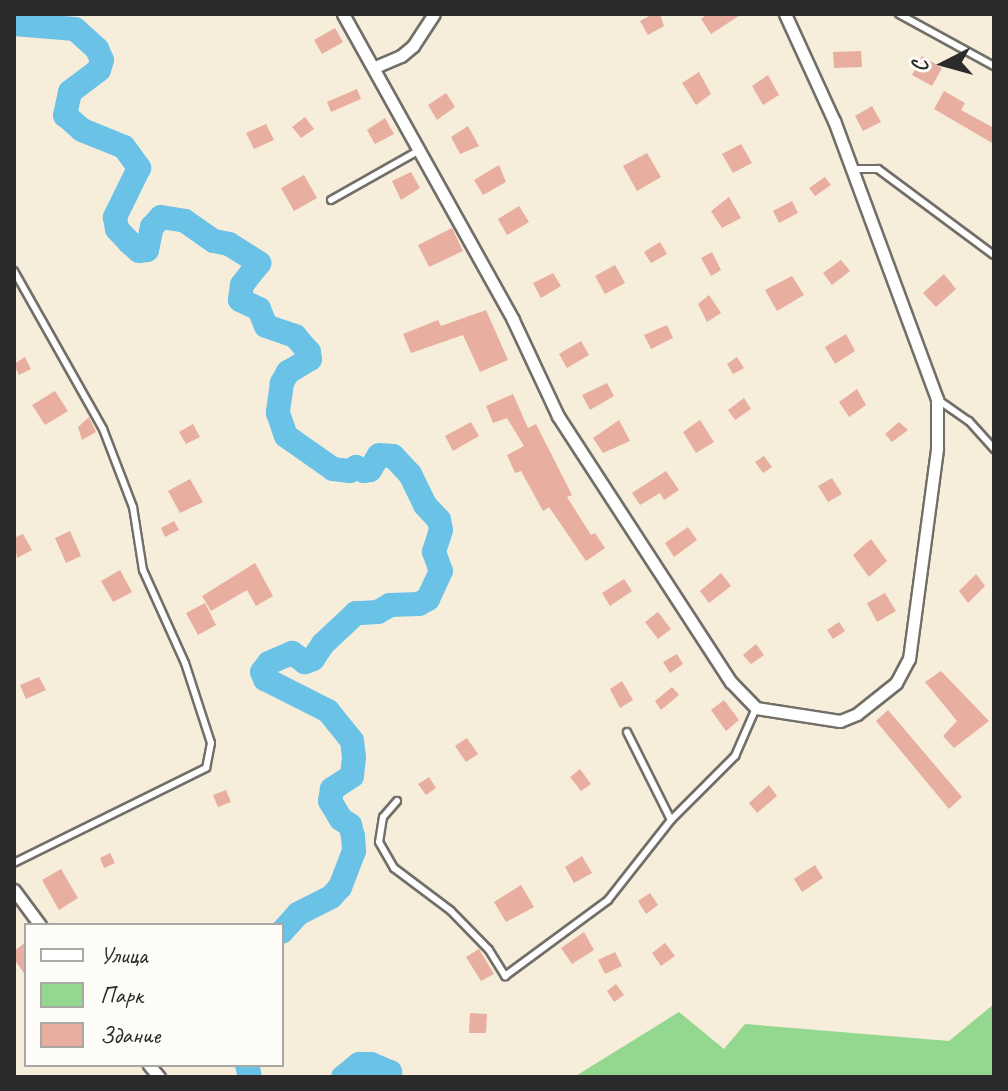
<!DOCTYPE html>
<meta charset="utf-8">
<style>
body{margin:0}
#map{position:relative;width:1008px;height:1091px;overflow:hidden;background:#f7eddb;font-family:Caveat,sans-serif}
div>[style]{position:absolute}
.green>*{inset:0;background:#94d78f}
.river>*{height:24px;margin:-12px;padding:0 12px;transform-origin:12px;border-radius:12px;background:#6ac2e7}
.building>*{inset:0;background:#e8ae9f}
.roads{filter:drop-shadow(2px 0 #726f69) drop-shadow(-2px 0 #726f69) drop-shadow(0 2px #726f69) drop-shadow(0 -2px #726f69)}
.lane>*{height:6px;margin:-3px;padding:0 3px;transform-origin:3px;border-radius:3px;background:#fff}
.street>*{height:11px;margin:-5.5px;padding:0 5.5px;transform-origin:5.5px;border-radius:5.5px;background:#fff}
span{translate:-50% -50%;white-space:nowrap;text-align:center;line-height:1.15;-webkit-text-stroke:7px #fdfcf7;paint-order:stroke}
.frame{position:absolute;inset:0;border:16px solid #2b2b2b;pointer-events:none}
.legend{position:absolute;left:24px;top:923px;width:260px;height:144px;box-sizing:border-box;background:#fdfcf7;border:2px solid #a9a8a5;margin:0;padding:10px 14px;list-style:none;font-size:24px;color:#2b2b2b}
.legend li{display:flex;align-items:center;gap:16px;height:40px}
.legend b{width:40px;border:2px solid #a9a8a5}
.north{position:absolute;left:904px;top:24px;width:80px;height:80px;-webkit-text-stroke:6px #fdfcf7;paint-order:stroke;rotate:264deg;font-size:22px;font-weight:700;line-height:32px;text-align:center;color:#2b2b2b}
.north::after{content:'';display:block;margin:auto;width:28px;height:36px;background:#2b2b2b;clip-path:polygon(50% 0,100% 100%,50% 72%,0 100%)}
</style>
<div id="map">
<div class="green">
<i style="clip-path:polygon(994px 1004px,994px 1077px,574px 1077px,679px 1012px,724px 1049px,745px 1024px,949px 1041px)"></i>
</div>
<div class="river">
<i style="left:14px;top:24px;width:61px;rotate:4.7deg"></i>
<i style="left:75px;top:29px;width:30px;rotate:42deg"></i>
<i style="left:97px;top:49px;width:12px;rotate:66deg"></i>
<i style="left:102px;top:60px;width:10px;rotate:107deg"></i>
<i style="left:99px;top:70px;width:36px;rotate:143deg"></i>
<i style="left:70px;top:92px;width:24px;rotate:102deg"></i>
<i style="left:65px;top:115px;width:23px;rotate:41deg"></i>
<i style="left:82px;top:130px;width:45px;rotate:22deg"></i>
<i style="left:124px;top:147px;width:26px;rotate:54deg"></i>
<i style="left:139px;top:168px;width:55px;rotate:116.1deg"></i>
<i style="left:115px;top:217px;width:12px;rotate:81deg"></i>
<i style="left:117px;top:229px;width:18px;rotate:47deg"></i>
<i style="left:129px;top:242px;width:13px;rotate:42deg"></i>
<i style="left:139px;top:251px;width:8px;rotate:-7deg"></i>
<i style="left:147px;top:250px;width:24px;rotate:-78deg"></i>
<i style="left:152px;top:227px;width:13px;rotate:-48deg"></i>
<i style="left:161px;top:217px;width:24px;rotate:9deg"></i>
<i style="left:185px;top:221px;width:35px;rotate:35deg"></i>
<i style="left:214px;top:241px;width:15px;rotate:11deg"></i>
<i style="left:229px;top:244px;width:36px;rotate:32deg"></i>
<i style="left:259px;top:263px;width:28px;rotate:128deg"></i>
<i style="left:242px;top:285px;width:15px;rotate:98deg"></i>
<i style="left:240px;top:300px;width:21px;rotate:25deg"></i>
<i style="left:259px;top:309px;width:18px;rotate:68deg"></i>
<i style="left:266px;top:326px;width:31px;rotate:19deg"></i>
<i style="left:295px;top:336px;width:21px;rotate:49deg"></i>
<i style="left:309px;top:352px;width:7px;rotate:82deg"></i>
<i style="left:310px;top:359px;width:26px;rotate:149deg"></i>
<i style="left:288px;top:372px;width:13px;rotate:119deg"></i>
<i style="left:282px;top:383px;width:30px;rotate:98deg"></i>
<i style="left:278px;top:413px;width:24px;rotate:71deg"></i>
<i style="left:286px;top:436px;width:57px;rotate:35.1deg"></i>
<i style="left:333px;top:469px;width:17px;rotate:7deg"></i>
<i style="left:350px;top:471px;width:7px;rotate:-34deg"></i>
<i style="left:356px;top:467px;width:9px;rotate:27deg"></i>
<i style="left:364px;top:471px;width:6px;rotate:-9deg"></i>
<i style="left:370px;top:470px;width:17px;rotate:-59deg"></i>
<i style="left:379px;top:455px;width:14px;rotate:4deg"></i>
<i style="left:393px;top:456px;width:25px;rotate:47deg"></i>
<i style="left:410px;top:474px;width:34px;rotate:64deg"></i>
<i style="left:425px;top:505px;width:21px;rotate:47deg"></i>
<i style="left:439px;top:520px;width:10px;rotate:79deg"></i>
<i style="left:441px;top:530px;width:23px;rotate:108deg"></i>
<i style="left:434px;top:552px;width:20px;rotate:70deg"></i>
<i style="left:441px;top:571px;width:31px;rotate:115deg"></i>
<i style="left:428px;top:599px;width:10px;rotate:151deg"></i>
<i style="left:419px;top:604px;width:29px;rotate:178deg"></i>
<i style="left:390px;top:605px;width:14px;rotate:150deg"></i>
<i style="left:378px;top:612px;width:22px;rotate:177deg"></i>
<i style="left:356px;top:613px;width:45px;rotate:136.8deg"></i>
<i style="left:323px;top:644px;width:18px;rotate:124deg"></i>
<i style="left:313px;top:659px;width:9px;rotate:159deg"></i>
<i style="left:305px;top:662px;width:16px;rotate:-145deg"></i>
<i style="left:292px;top:653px;width:25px;rotate:157deg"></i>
<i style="left:269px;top:663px;width:11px;rotate:128deg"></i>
<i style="left:262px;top:672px;width:8px;rotate:67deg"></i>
<i style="left:265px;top:679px;width:71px;rotate:26.9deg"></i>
<i style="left:328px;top:711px;width:38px;rotate:51deg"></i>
<i style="left:352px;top:741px;width:16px;rotate:83deg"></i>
<i style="left:354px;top:757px;width:19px;rotate:96deg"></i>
<i style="left:352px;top:776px;width:24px;rotate:147deg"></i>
<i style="left:332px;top:789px;width:12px;rotate:99deg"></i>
<i style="left:330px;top:801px;width:21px;rotate:59deg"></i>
<i style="left:341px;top:819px;width:11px;rotate:34deg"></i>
<i style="left:350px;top:825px;width:11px;rotate:75deg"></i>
<i style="left:353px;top:836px;width:15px;rotate:86deg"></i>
<i style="left:354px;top:851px;width:39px;rotate:111deg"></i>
<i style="left:340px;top:887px;width:13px;rotate:132deg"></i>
<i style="left:331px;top:897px;width:37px;rotate:153deg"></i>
<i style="left:298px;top:914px;width:24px;rotate:132deg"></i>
<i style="left:247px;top:1065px;width:12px;rotate:76deg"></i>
<i style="left:343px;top:1077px;width:21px;rotate:-39deg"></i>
<i style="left:359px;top:1064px;width:12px"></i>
<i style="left:371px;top:1064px;width:21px;rotate:23deg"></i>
<i style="left:390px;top:1072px;width:5px;rotate:112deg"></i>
</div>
<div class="building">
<i style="clip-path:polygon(653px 14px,660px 14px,664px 26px,648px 35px,640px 21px)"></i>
<i style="clip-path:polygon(708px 14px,742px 14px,711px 34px,701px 19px)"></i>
<i style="clip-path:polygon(335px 28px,343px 42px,322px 54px,314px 40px)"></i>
<i style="clip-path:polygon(861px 51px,862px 67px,834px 68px,833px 52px)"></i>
<i style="clip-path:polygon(922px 56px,942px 68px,932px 86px,912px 75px)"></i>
<i style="clip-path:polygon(699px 72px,711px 94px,696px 105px,682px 83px)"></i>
<i style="clip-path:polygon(768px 75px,779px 95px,763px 105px,752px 86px)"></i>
<i style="clip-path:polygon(357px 89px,361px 99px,331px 112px,327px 102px)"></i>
<i style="clip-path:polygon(944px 91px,965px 103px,961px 110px,994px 128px,994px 144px,934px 109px)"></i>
<i style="clip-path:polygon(446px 93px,455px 107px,437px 120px,428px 105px)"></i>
<i style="clip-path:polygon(872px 106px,881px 122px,863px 131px,855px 116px)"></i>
<i style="clip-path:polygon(305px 117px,314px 129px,301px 138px,292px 127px)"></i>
<i style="clip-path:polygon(385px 118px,394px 134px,375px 144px,367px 130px)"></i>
<i style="clip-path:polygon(266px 124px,274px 140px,254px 149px,246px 133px)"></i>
<i style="clip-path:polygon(468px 126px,479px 146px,460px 154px,451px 137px)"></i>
<i style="clip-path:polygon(741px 144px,752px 163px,733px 173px,722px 154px)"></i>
<i style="clip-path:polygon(647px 153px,661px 177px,637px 191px,623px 166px)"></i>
<i style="clip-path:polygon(499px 165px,506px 182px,483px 195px,474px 180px)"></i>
<i style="clip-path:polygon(411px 172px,420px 188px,401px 200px,392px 181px)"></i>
<i style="clip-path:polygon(304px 175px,317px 198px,294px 211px,281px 188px)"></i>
<i style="clip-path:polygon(825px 177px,831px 185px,815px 196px,809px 188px)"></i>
<i style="clip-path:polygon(729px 197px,741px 218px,722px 228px,711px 211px)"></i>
<i style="clip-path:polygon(792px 201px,798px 213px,779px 223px,773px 211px)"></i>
<i style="clip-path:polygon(519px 206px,529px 222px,507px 235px,498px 219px)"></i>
<i style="clip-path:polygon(452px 228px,463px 251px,429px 267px,418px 245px)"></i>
<i style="clip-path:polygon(660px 242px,667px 254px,651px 263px,644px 252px)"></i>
<i style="clip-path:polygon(712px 252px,721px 270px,711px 276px,701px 258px)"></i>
<i style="clip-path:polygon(841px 260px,850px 271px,832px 285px,823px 273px)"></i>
<i style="clip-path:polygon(615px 265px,625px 283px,605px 294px,595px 276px)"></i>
<i style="clip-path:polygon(553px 273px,561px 286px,541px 298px,533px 283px)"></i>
<i style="clip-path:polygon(944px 274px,956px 289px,936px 307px,923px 293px)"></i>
<i style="clip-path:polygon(792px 276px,804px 295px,777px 311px,765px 290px)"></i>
<i style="clip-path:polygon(709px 295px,721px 313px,707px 322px,698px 304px)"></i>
<i style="clip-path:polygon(486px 310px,508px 360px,480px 372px,463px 335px,411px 353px,403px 334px,438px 320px,441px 326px)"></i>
<i style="clip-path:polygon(667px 325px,673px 338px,651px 349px,644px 335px)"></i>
<i style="clip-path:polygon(846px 334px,855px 351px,835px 364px,825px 347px)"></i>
<i style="clip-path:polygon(581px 341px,589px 355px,567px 368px,559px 354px)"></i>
<i style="clip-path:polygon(25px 357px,31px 369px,19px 375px,14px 364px)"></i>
<i style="clip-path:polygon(737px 357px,744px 368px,733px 374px,727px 364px)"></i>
<i style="clip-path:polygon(607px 383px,614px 396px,590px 410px,582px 395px)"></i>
<i style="clip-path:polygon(857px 389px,866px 405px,849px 417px,839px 402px)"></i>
<i style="clip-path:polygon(55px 391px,68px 411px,45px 425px,32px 405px)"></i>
<i style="clip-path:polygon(513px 394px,528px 428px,536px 424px,572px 495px,567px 497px,591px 535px,595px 533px,605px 548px,586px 561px,549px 507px,543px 511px,521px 471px,515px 473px,507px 455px,524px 446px,507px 418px,493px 423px,486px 406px)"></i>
<i style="clip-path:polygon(744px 398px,751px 409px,735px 420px,728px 410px)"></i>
<i style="clip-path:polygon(89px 417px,96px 432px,82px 440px,78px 427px)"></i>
<i style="clip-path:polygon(619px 420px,630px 441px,603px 453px,593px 438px)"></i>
<i style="clip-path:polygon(700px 420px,714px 442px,696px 453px,683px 432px)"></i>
<i style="clip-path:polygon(471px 422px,479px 436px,453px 451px,445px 436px)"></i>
<i style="clip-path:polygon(899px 422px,908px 430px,892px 442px,885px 434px)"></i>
<i style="clip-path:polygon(193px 424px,200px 437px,186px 444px,179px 432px)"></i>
<i style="clip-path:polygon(764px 456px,772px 467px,763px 473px,755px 462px)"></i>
<i style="clip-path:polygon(666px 471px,679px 490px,664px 500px,660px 493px,640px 505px,632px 493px)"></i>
<i style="clip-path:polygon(832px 478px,842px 494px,828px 502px,818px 486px)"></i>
<i style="clip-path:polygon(190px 479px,203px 502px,180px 513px,168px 491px)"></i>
<i style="clip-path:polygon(174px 521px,179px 530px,165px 537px,161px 528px)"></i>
<i style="clip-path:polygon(688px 527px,697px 540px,674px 557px,665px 543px)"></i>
<i style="clip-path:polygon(70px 531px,81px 556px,66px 563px,55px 538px)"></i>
<i style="clip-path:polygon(23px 534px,32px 550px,17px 558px,14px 538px)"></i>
<i style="clip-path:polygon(871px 539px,887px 561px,869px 577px,853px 555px)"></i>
<i style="clip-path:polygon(255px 563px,273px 596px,256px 606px,247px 590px,211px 611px,202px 596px)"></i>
<i style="clip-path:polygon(120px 570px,132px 592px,113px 602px,101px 581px)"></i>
<i style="clip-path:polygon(721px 573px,731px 586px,709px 603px,700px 591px)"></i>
<i style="clip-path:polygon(976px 574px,985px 586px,968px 603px,959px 591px)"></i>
<i style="clip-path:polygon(624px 579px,632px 591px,610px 606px,602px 593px)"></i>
<i style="clip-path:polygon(885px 593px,896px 611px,877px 622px,867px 603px)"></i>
<i style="clip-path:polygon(205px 603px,216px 625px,198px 635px,186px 613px)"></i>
<i style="clip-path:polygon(658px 612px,671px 629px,658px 639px,645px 622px)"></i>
<i style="clip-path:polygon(839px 622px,845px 631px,833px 639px,827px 630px)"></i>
<i style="clip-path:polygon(756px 644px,764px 655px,751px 664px,743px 655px)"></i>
<i style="clip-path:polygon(677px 654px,683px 664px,670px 673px,663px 662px)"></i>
<i style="clip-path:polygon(941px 671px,989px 721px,954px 748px,943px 736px,957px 721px,925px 682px)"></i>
<i style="clip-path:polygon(39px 677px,46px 690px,26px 699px,20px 685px)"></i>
<i style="clip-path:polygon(622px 681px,633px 700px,620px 708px,610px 689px)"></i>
<i style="clip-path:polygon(672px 687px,679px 695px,661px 710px,655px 701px)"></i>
<i style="clip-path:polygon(724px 700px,739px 720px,726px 731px,711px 710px)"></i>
<i style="clip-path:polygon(888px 710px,962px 797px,949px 809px,876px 721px)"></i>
<i style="clip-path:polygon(467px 738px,478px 754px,466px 762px,455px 746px)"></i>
<i style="clip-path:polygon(580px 769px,591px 784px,581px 791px,570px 777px)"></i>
<i style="clip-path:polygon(429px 777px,436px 788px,426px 795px,418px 784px)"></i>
<i style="clip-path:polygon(769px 785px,777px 796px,757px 813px,749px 803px)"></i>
<i style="clip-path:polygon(226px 790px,231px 802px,218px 807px,213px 795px)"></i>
<i style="clip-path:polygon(110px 853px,115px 863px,104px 868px,100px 858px)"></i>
<i style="clip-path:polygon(582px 856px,592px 873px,574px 883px,565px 867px)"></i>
<i style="clip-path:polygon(815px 865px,823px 878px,802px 892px,794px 879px)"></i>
<i style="clip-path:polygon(61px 869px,78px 898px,59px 910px,42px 880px)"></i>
<i style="clip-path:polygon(521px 885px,534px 907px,506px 922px,494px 902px)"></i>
<i style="clip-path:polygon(650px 893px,658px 905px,646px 914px,638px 901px)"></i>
<i style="clip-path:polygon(584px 932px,594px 950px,572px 964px,561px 948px)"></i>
<i style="clip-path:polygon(26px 942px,26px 976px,14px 959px,14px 951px)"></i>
<i style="clip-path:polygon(665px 943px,675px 956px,661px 966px,652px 953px)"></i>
<i style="clip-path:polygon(479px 949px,494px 974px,481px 981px,466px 957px)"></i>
<i style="clip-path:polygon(615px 952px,622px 966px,605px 974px,598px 960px)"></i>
<i style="clip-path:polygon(616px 984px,624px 995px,614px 1002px,607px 991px)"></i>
<i style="clip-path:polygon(470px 1013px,487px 1014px,486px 1033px,469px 1033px)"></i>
</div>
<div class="roads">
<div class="lane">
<i style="left:899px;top:14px;width:108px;rotate:28.7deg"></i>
<i style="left:853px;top:169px;width:25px"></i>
<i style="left:878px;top:169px;width:144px;rotate:36.6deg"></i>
<i style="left:331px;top:200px;width:100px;rotate:-29.4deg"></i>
<i style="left:14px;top:271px;width:181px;rotate:60.6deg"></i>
<i style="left:103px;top:429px;width:84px;rotate:69deg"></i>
<i style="left:133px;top:507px;width:64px;rotate:81deg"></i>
<i style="left:143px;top:570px;width:102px;rotate:65.7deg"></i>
<i style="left:185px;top:663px;width:84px;rotate:72deg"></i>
<i style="left:211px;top:743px;width:25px;rotate:101deg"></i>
<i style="left:206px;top:768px;width:214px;rotate:153.7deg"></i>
<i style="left:937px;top:399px;width:39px;rotate:35deg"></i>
<i style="left:969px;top:421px;width:38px;rotate:48deg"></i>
<i style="left:627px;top:732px;width:98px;rotate:63.4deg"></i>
<i style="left:397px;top:801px;width:21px;rotate:131deg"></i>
<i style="left:383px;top:817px;width:25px;rotate:99deg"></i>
<i style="left:379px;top:842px;width:30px;rotate:60deg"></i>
<i style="left:394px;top:868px;width:71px;rotate:37deg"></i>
<i style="left:451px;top:911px;width:54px;rotate:45.7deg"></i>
<i style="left:489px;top:950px;width:31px;rotate:58deg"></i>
<i style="left:505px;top:976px;width:128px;rotate:-36.4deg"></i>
<i style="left:608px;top:900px;width:102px;rotate:-51.8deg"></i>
<i style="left:671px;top:820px;width:91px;rotate:-45deg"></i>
<i style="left:735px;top:756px;width:52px;rotate:-66.4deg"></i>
</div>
<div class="street">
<i style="left:343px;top:14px;width:350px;rotate:60.9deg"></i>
<i style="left:513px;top:320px;width:106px;rotate:64.9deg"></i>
<i style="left:558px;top:416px;width:317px;rotate:57deg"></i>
<i style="left:731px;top:682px;width:36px;rotate:46deg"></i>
<i style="left:756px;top:708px;width:85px;rotate:8.8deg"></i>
<i style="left:840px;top:721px;width:18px;rotate:-22deg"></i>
<i style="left:857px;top:714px;width:50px;rotate:-38.5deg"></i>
<i style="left:896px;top:683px;width:27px;rotate:-62deg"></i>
<i style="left:909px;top:659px;width:213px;rotate:-82.4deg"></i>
<i style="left:937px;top:448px;width:49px;rotate:-90deg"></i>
<i style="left:937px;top:399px;width:296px;rotate:-110.3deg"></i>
<i style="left:834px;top:121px;width:118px;rotate:-114.6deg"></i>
<i style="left:375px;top:67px;width:28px;rotate:-23deg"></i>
<i style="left:401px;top:56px;width:16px;rotate:-40deg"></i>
<i style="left:413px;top:46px;width:38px;rotate:-57deg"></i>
<i style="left:14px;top:890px;width:44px;rotate:53.4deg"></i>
<i style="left:149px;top:1065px;width:16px;rotate:50deg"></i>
</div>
</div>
<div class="frame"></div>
<ul class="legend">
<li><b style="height:10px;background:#fff"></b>Улица</li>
<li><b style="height:22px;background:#94d78f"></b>Парк</li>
<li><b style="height:22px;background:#e8ae9f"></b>Здание</li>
</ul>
<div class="north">С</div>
</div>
